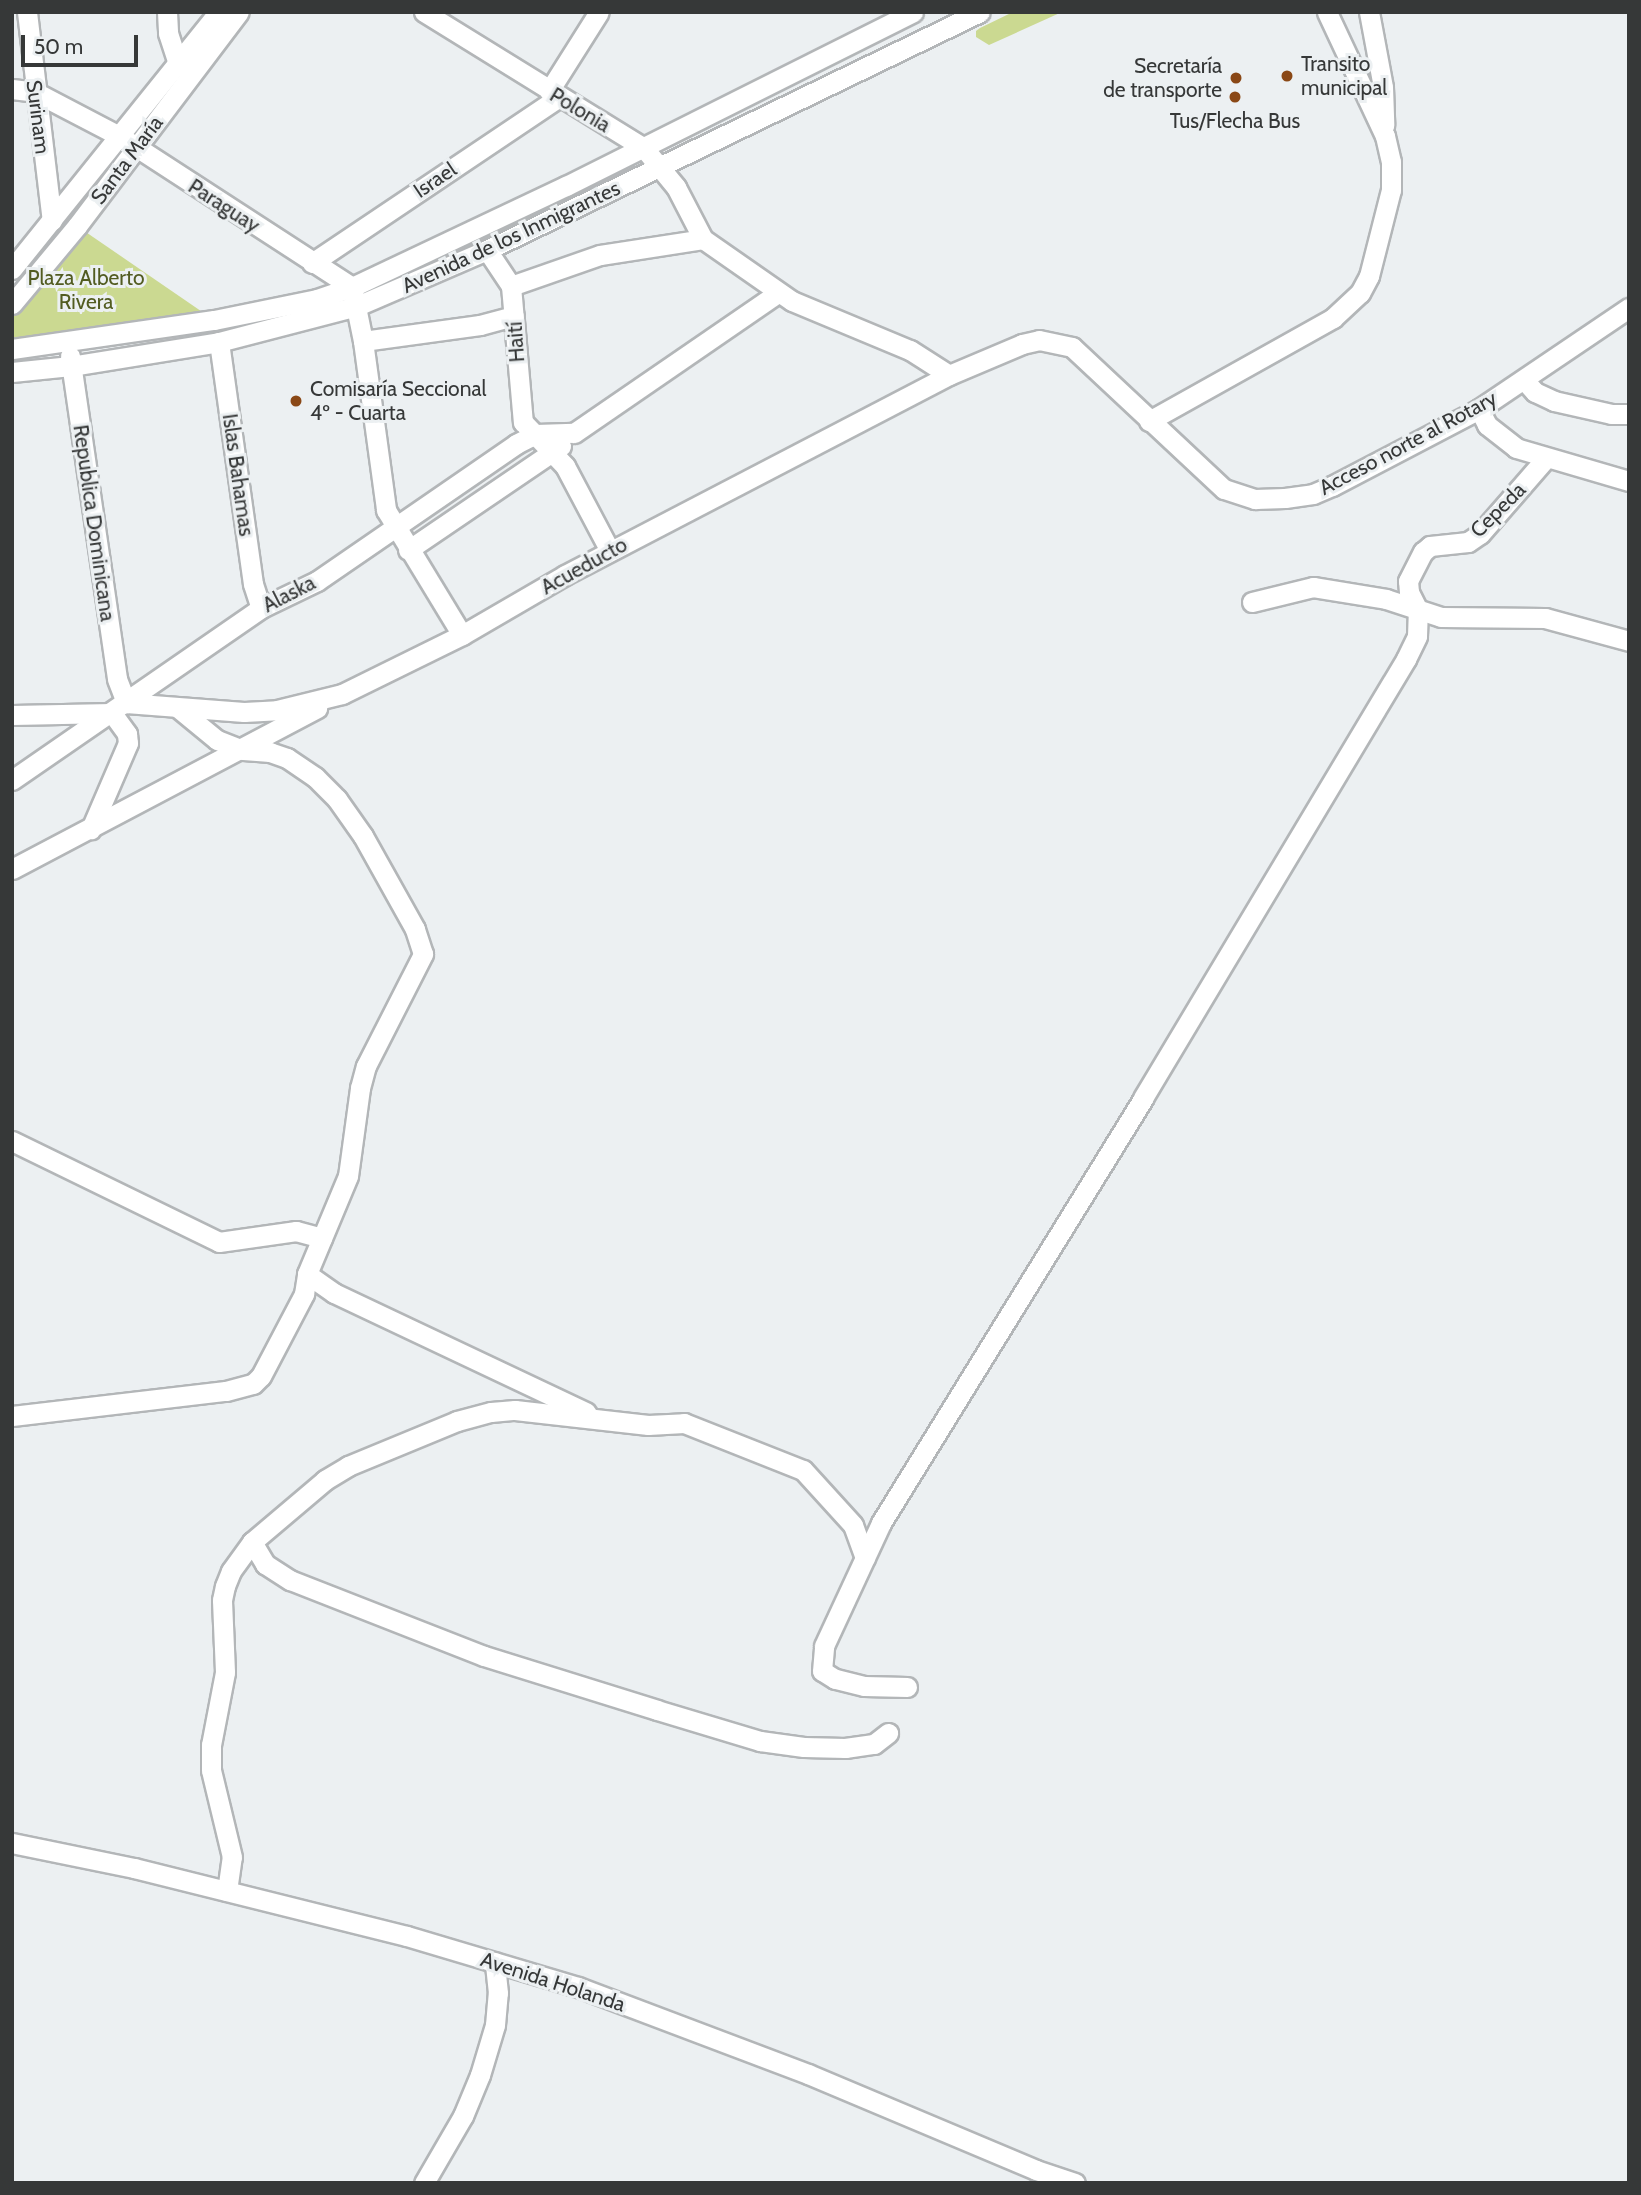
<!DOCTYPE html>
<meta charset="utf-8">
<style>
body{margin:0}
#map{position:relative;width:1641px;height:2195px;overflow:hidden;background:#ecf0f2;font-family:Cabin,sans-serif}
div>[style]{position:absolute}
.green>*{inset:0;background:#cbd991}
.roads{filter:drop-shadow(2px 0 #b3b6b8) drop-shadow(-2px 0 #b3b6b8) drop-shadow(0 2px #b3b6b8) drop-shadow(0 -2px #b3b6b8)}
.minor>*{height:19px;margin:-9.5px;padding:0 9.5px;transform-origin:9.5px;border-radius:9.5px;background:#fff}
.dots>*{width:19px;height:19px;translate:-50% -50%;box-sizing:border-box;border:4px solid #ecf0f2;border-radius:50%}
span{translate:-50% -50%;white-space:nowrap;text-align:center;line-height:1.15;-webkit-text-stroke:6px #ecf0f2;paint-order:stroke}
.poi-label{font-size:21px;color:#363838}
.left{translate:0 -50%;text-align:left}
.right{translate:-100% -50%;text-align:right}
.street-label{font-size:21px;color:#363838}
.park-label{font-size:21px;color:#525c21}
.frame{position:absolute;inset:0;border:14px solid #363838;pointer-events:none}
.scale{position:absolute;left:21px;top:35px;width:117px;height:32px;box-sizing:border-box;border:4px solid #363838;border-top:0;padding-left:9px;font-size:21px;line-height:24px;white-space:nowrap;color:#363838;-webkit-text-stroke:5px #ecf0f2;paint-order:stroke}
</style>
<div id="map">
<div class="green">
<i style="clip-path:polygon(1013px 12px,1062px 12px,989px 45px,976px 37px,976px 31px,980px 28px)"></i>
<i style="clip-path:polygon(77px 226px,214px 320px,12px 349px,12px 304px)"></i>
</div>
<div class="roads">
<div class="minor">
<i style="left:27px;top:12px;width:210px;rotate:83.2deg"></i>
<i style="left:167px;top:12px;width:21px;rotate:87deg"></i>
<i style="left:168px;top:33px;width:33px;rotate:72deg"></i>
<i style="left:424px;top:12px;width:257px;rotate:31.7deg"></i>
<i style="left:643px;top:147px;width:52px;rotate:50.5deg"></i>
<i style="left:676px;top:187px;width:59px;rotate:62.6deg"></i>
<i style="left:1369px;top:12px;width:76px;rotate:79.4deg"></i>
<i style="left:1383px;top:87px;width:38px;rotate:88deg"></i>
<i style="left:12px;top:89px;width:23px;rotate:7deg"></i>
<i style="left:35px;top:92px;width:97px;rotate:27.6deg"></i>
<i style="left:121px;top:137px;width:275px;rotate:33deg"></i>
<i style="left:352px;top:287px;width:55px;rotate:78.5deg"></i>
<i style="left:363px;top:341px;width:171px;rotate:82.2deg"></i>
<i style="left:386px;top:510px;width:146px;rotate:58.7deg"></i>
<i style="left:549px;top:91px;width:93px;rotate:-57.7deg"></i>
<i style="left:487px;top:250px;width:43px;rotate:56.3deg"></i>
<i style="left:511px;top:286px;width:137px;rotate:85deg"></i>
<i style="left:523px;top:422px;width:61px;rotate:46.3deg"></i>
<i style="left:565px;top:466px;width:96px;rotate:62.1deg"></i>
<i style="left:312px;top:263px;width:298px;rotate:-33.9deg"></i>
<i style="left:12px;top:269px;width:330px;rotate:-51.2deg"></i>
<i style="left:511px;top:286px;width:94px;rotate:-19.2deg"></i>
<i style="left:600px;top:255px;width:104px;rotate:-8.8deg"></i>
<i style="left:703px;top:239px;width:108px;rotate:34.9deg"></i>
<i style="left:792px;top:301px;width:128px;rotate:22.6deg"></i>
<i style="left:910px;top:350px;width:46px;rotate:32.7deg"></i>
<i style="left:12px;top:304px;width:102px;rotate:-50.2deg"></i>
<i style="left:77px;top:226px;width:268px;rotate:-52.9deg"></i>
<i style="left:363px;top:341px;width:118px;rotate:-7.8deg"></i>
<i style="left:480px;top:325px;width:35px;rotate:-15deg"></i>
<i style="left:219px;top:342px;width:244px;rotate:82deg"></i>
<i style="left:253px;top:584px;width:25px;rotate:72deg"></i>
<i style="left:12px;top:349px;width:204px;rotate:-8.2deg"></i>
<i style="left:214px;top:320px;width:105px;rotate:-11.5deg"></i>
<i style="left:317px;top:299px;width:37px;rotate:-19deg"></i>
<i style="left:352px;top:287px;width:237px;rotate:-25.3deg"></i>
<i style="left:566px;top:186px;width:388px;rotate:-26.6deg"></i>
<i style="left:70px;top:356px;width:326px;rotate:81.7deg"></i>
<i style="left:117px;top:679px;width:26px;rotate:69deg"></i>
<i style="left:12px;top:372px;width:59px;rotate:-5.8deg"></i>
<i style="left:71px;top:366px;width:150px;rotate:-9.2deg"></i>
<i style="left:219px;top:342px;width:143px;rotate:-14.6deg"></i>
<i style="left:357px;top:306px;width:142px;rotate:-23.3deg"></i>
<i style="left:487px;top:250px;width:547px;rotate:-25.77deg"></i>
<i style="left:1525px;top:381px;width:15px;rotate:48deg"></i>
<i style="left:1535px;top:392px;width:21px;rotate:25deg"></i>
<i style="left:1554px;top:401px;width:58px;rotate:12.8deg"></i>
<i style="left:1611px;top:414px;width:18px"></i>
<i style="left:1479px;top:409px;width:18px;rotate:63deg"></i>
<i style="left:1487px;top:425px;width:37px;rotate:38deg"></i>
<i style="left:1516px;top:448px;width:118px;rotate:16.3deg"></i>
<i style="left:1149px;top:421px;width:211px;rotate:-29.2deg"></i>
<i style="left:1333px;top:318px;width:37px;rotate:-43deg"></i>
<i style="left:1360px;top:293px;width:19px;rotate:-62deg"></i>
<i style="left:1369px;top:276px;width:89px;rotate:-75.7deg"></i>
<i style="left:1391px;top:190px;width:28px;rotate:-90deg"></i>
<i style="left:1391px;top:162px;width:27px;rotate:-103deg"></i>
<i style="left:1385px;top:136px;width:137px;rotate:-115.1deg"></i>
<i style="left:408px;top:550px;width:185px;rotate:-34.2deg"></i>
<i style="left:1252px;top:602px;width:63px;rotate:-13.8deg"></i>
<i style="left:1313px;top:587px;width:74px;rotate:9.3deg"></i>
<i style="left:1386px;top:599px;width:58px;rotate:18.1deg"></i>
<i style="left:1441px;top:617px;width:104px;rotate:0.6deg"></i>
<i style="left:1545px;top:618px;width:87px;rotate:15.3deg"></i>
<i style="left:126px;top:703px;width:118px;rotate:4.4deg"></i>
<i style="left:244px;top:712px;width:33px;rotate:-3deg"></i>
<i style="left:277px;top:710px;width:67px;rotate:-13.8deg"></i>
<i style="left:342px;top:694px;width:134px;rotate:-26.2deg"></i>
<i style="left:462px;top:635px;width:119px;rotate:-30.2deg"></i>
<i style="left:565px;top:575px;width:433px;rotate:-27.5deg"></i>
<i style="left:949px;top:375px;width:79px;rotate:-23deg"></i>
<i style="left:1022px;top:344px;width:17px;rotate:-13deg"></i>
<i style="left:1039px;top:340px;width:34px;rotate:12deg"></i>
<i style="left:1072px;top:347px;width:208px;rotate:43.1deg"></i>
<i style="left:1224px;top:489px;width:33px;rotate:18deg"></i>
<i style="left:1255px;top:499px;width:30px;rotate:-2deg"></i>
<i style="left:1285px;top:498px;width:28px;rotate:-8deg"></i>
<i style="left:1313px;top:494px;width:21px;rotate:-23deg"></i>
<i style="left:1332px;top:486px;width:166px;rotate:-27.6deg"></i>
<i style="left:1479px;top:409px;width:181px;rotate:-34deg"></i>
<i style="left:12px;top:715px;width:100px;rotate:-1.1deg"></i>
<i style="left:112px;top:713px;width:26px;rotate:54deg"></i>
<i style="left:127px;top:734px;width:9px;rotate:84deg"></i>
<i style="left:128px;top:743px;width:94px;rotate:113.3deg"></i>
<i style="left:12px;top:780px;width:303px;rotate:-34.6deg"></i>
<i style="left:261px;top:608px;width:62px;rotate:-25.7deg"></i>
<i style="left:317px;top:581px;width:242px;rotate:-34.5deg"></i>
<i style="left:516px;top:444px;width:22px;rotate:-27deg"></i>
<i style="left:536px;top:434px;width:38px;rotate:-2deg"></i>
<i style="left:574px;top:433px;width:247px;rotate:-34.5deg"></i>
<i style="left:12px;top:869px;width:345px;rotate:-27.8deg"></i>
<i style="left:12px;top:1141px;width:230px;rotate:26deg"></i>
<i style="left:219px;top:1242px;width:78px;rotate:-8.1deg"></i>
<i style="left:296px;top:1231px;width:27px;rotate:15deg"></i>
<i style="left:307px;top:1274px;width:33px;rotate:35deg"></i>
<i style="left:334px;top:1293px;width:279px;rotate:25.3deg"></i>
<i style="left:12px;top:1416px;width:215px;rotate:-6.7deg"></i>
<i style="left:226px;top:1391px;width:28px;rotate:-15deg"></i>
<i style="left:253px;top:1384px;width:11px;rotate:-45deg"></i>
<i style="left:261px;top:1376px;width:93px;rotate:-62.3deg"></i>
<i style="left:304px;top:1294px;width:20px;rotate:-81deg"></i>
<i style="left:307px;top:1274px;width:106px;rotate:-67.3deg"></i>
<i style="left:348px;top:1176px;width:89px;rotate:-82.2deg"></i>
<i style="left:360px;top:1088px;width:23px;rotate:-75deg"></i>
<i style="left:366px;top:1066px;width:126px;rotate:-63deg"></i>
<i style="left:423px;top:954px;width:26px;rotate:-108deg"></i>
<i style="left:415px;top:929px;width:107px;rotate:-119.2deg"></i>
<i style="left:363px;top:836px;width:45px;rotate:-125.1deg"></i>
<i style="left:337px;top:799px;width:31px;rotate:-135deg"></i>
<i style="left:315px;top:777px;width:34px;rotate:-146deg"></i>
<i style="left:287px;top:758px;width:18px;rotate:-161deg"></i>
<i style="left:270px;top:752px;width:27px;rotate:-176deg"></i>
<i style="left:243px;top:750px;width:28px;rotate:-159deg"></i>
<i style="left:217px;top:740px;width:50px;rotate:-140.6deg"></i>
<i style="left:252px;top:1542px;width:26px;rotate:59deg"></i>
<i style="left:265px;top:1564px;width:30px;rotate:33deg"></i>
<i style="left:290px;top:1580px;width:208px;rotate:21.4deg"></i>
<i style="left:484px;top:1656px;width:181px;rotate:17.3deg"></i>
<i style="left:657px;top:1710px;width:108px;rotate:16.8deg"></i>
<i style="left:760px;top:1741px;width:44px;rotate:7.8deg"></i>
<i style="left:804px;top:1747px;width:41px;rotate:1.4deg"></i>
<i style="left:845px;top:1748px;width:29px;rotate:-8deg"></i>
<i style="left:874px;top:1744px;width:18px;rotate:-38deg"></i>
<i style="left:907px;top:1687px;width:43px;rotate:-178.7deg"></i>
<i style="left:864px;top:1686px;width:30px;rotate:-166deg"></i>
<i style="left:835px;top:1679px;width:15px;rotate:-148deg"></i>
<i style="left:822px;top:1671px;width:25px;rotate:-85deg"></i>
<i style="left:824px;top:1646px;width:136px;rotate:-65.1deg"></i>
<i style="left:881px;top:1523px;width:499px;rotate:-58.3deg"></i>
<i style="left:1143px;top:1098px;width:512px;rotate:-59.07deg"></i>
<i style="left:1406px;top:659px;width:25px;rotate:-64deg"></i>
<i style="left:1417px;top:636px;width:26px;rotate:-88deg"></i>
<i style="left:1418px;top:610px;width:20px;rotate:-117deg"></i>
<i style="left:1409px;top:592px;width:11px;rotate:-95deg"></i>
<i style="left:1408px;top:581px;width:33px;rotate:-63deg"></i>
<i style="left:1423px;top:552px;width:9px;rotate:-41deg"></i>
<i style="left:1430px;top:546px;width:38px;rotate:-6deg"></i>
<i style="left:1468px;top:542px;width:14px;rotate:-34deg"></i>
<i style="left:1480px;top:534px;width:101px;rotate:-49deg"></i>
<i style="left:12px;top:1843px;width:125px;rotate:11.6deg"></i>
<i style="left:134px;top:1868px;width:281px;rotate:14deg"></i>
<i style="left:407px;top:1936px;width:178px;rotate:16.6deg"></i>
<i style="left:578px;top:1987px;width:246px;rotate:20.7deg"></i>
<i style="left:808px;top:2074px;width:247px;rotate:22.8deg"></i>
<i style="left:1036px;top:2170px;width:41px;rotate:18.4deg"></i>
<i style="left:227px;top:1891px;width:34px;rotate:-82deg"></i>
<i style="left:232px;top:1857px;width:89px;rotate:-103.6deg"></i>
<i style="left:211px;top:1770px;width:25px;rotate:-90deg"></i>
<i style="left:211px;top:1745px;width:74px;rotate:-79.1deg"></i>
<i style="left:225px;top:1672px;width:72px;rotate:-92.4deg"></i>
<i style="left:222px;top:1600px;width:14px;rotate:-78deg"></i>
<i style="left:225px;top:1586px;width:16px;rotate:-68deg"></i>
<i style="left:231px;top:1571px;width:36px;rotate:-54deg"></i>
<i style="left:252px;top:1542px;width:96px;rotate:-40.3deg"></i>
<i style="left:325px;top:1480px;width:27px;rotate:-31deg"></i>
<i style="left:348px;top:1466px;width:118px;rotate:-22.4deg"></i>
<i style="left:457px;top:1421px;width:35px;rotate:-15deg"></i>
<i style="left:491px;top:1412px;width:24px;rotate:-5deg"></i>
<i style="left:515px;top:1410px;width:134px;rotate:6.4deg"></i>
<i style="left:648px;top:1425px;width:36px;rotate:-3deg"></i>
<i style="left:684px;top:1423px;width:128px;rotate:21.6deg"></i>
<i style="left:803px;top:1470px;width:74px;rotate:47.7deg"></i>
<i style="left:853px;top:1525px;width:35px;rotate:70deg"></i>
<i style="left:424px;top:2183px;width:78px;rotate:-59.8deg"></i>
<i style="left:463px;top:2116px;width:44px;rotate:-67.5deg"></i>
<i style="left:480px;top:2075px;width:52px;rotate:-73.3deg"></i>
<i style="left:495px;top:2025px;width:32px;rotate:-85deg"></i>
<i style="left:498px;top:1993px;width:31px;rotate:-96deg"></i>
</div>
</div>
<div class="dots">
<i style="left:1287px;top:76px;background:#8a4816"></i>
<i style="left:1236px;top:78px;background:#8a4816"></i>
<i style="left:1235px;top:97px;background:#8a4816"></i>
<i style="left:296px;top:401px;background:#8a4816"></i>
</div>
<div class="poi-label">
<span class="left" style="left:1301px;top:76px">Transito<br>municipal</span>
<span class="right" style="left:1222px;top:78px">Secretaría<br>de transporte</span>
<span style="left:1235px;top:121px">Tus/Flecha Bus</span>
<span class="left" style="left:310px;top:401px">Comisaría Seccional<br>4º - Cuarta</span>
</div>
<div class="street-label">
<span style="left:580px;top:110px;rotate:31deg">Polonia</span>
<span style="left:38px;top:117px;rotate:83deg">Surinam</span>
<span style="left:127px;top:160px;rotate:-53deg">Santa María</span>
<span style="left:435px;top:180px;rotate:-34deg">Israel</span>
<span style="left:224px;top:206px;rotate:33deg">Paraguay</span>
<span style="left:511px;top:237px;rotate:-25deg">Avenida de los Inmigrantes</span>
<span style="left:516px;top:342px;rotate:-94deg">Haití</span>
<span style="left:1408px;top:443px;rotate:-28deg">Acceso norte al Rotary</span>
<span style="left:238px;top:475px;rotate:82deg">Islas Bahamas</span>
<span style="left:1498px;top:510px;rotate:-45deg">Cepeda</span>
<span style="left:94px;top:523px;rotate:82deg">Republica Dominicana</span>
<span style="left:584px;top:566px;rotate:-29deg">Acueducto</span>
<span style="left:289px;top:594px;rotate:-27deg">Alaska</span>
<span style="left:553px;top:1982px;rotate:18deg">Avenida Holanda</span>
</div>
<div class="park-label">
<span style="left:86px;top:290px">Plaza Alberto<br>Rivera</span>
</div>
<div class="frame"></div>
<div class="scale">50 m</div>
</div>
